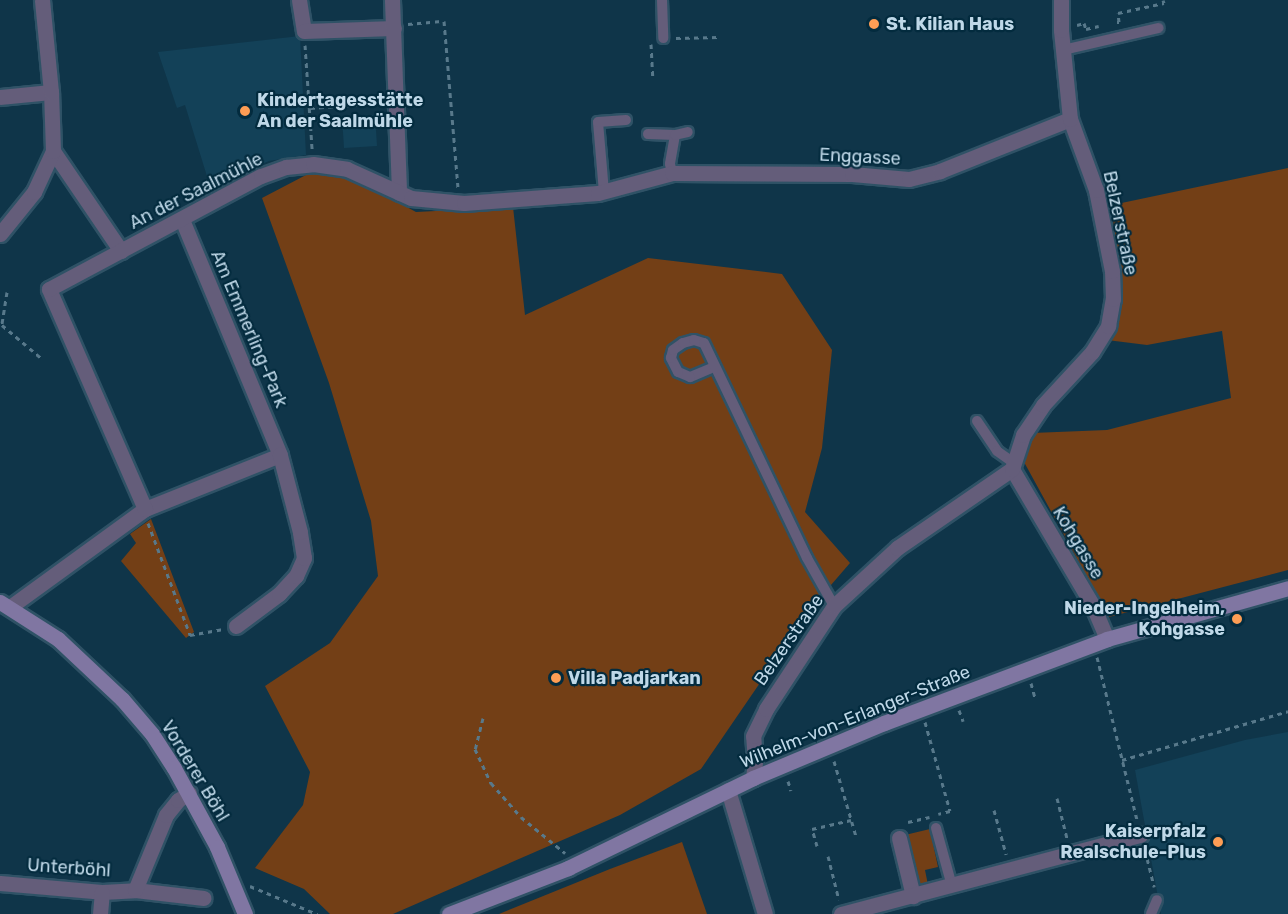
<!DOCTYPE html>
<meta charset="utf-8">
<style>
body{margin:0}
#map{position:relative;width:1288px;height:914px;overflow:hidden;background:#0f3549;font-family:Rubik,sans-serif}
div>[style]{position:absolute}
.built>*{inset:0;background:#134158}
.green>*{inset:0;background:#733f16}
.path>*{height:3px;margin-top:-1.5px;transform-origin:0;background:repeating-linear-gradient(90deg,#58798b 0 4.5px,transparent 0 9px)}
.roads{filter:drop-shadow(2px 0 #2f5266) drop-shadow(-2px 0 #2f5266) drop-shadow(0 2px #2f5266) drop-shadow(0 -2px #2f5266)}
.lane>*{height:10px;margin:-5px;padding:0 5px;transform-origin:5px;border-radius:5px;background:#645d7a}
.street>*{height:15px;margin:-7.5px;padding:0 7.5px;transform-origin:7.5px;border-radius:7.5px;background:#645d7a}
.secondary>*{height:15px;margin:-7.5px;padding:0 7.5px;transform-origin:7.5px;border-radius:7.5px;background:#8076a2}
.dots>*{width:16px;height:16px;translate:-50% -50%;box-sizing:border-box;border:3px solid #032b3e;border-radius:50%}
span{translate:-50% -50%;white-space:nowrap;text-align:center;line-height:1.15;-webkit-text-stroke:4.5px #032b3e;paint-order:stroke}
.poi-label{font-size:18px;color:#bfd8e8;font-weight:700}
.left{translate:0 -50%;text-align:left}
.right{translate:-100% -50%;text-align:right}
.street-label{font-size:18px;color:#bfd8e8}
</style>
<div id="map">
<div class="built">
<i style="clip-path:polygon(300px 36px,306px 155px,269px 161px,210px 186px,185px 105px,177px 108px,158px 52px)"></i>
<i style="clip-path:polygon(375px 115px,377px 146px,344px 148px,342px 117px)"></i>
<i style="clip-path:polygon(1288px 732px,1288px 914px,1161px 914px,1135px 770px,1245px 740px)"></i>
</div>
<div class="green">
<i style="clip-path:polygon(327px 164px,416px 212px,513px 207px,525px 315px,648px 258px,782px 274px,832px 350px,822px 448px,805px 512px,850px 563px,812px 607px,701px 769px,620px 815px,393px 914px,330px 914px,304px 889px,255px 868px,303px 805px,310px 772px,265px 686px,330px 643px,378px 576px,371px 521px,329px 383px,262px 198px)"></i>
<i style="clip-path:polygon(1288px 168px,1288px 570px,1109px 617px,1024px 462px,1032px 433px,1107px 430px,1231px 398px,1222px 331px,1147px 345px,1107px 340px,1120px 305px,1112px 205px)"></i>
<i style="clip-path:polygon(151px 519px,194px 632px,186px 638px,121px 561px,136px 543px,130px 534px)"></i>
<i style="clip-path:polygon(930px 829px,938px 867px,925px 870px,928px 885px,918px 888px,905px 835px)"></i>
<i style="clip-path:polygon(682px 842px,707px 914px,499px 914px,610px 869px)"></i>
</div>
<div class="path">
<i style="left:1117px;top:22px;width:2px"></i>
<i style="left:1119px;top:22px;width:9px;rotate:-96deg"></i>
<i style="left:1118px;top:13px;width:47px;rotate:-12.3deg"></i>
<i style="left:1164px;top:3px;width:3px;rotate:-108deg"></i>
<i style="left:408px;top:24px;width:36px;rotate:-5deg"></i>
<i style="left:444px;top:21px;width:168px;rotate:85.2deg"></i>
<i style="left:1077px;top:25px;width:7px;rotate:-16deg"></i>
<i style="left:1084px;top:23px;width:6px;rotate:72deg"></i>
<i style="left:1086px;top:29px;width:13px;rotate:-13deg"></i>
<i style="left:676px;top:38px;width:43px;rotate:-1.3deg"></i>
<i style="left:651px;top:44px;width:35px;rotate:87deg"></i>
<i style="left:305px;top:45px;width:104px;rotate:86.1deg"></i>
<i style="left:310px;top:108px;width:72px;rotate:-4deg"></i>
<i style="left:7px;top:292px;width:33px;rotate:99deg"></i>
<i style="left:2px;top:325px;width:51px;rotate:40.2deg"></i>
<i style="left:148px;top:523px;width:120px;rotate:69.4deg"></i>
<i style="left:190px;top:635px;width:34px;rotate:-10deg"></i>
<i style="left:1097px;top:657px;width:168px;rotate:76.2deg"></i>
<i style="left:1031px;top:683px;width:16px;rotate:75deg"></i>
<i style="left:959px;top:710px;width:12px;rotate:70deg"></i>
<i style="left:483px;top:718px;width:32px;rotate:104deg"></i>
<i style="left:475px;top:749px;width:38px;rotate:65deg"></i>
<i style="left:491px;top:783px;width:45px;rotate:48.6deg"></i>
<i style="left:521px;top:817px;width:57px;rotate:39.3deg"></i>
<i style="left:925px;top:722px;width:92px;rotate:74.3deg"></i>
<i style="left:950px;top:811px;width:12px;rotate:166deg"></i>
<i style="left:1122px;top:760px;width:173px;rotate:-16.4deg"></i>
<i style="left:834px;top:761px;width:78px;rotate:73.7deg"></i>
<i style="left:788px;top:781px;width:10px;rotate:73deg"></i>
<i style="left:1057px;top:798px;width:41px;rotate:76deg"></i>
<i style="left:994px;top:810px;width:46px;rotate:74.7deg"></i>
<i style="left:908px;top:822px;width:22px;rotate:-13deg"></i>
<i style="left:817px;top:846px;width:18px;rotate:-106deg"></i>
<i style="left:812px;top:829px;width:40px;rotate:-13deg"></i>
<i style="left:1145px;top:850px;width:38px;rotate:76deg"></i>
<i style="left:828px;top:856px;width:45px;rotate:76deg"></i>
<i style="left:250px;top:886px;width:73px;rotate:22.7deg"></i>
</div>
<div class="roads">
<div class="lane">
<i style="left:662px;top:0;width:38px;rotate:88deg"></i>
<i style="left:1063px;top:50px;width:98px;rotate:-13deg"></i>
<i style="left:648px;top:134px;width:27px;rotate:2deg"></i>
<i style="left:675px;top:135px;width:29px;rotate:100deg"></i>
<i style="left:670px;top:164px;width:9px;rotate:77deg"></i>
<i style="left:675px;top:135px;width:13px;rotate:-13deg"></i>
<i style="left:604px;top:192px;width:70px;rotate:-94.9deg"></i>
<i style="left:598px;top:122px;width:28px;rotate:-4deg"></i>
<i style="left:714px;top:367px;width:26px;rotate:157deg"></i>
<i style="left:690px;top:377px;width:13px;rotate:-157deg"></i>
<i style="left:678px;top:372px;width:16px;rotate:-117deg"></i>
<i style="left:671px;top:358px;width:8px;rotate:-76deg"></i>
<i style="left:673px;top:350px;width:12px;rotate:-35deg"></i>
<i style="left:683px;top:343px;width:11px;rotate:-15deg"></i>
<i style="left:694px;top:340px;width:10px;rotate:17deg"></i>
<i style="left:704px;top:343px;width:238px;rotate:64.4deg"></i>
<i style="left:807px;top:558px;width:55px;rotate:60.6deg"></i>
<i style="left:977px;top:421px;width:36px;rotate:56deg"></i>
<i style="left:997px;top:451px;width:21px;rotate:35deg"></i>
<i style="left:936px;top:828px;width:60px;rotate:74.6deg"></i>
<i style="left:1151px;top:914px;width:15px;rotate:-67deg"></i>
</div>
<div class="street">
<i style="left:299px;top:0;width:31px;rotate:81deg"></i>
<i style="left:304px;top:31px;width:90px;rotate:-1.9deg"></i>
<i style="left:392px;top:0;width:193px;rotate:87.9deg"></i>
<i style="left:0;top:97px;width:51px;rotate:-5.6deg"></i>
<i style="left:53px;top:151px;width:121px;rotate:55.8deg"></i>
<i style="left:0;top:234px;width:54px;rotate:-51deg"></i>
<i style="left:34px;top:192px;width:45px;rotate:-65.1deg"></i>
<i style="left:53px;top:151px;width:59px;rotate:-91.9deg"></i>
<i style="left:51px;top:92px;width:92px;rotate:-95.6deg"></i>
<i style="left:1012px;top:469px;width:159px;rotate:59.4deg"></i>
<i style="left:1093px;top:606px;width:36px;rotate:67deg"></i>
<i style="left:145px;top:509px;width:145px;rotate:-21.8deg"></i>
<i style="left:280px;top:455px;width:256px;rotate:-112.6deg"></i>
<i style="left:10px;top:607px;width:167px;rotate:-36deg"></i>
<i style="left:145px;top:509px;width:240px;rotate:-113.6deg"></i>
<i style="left:49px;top:289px;width:240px;rotate:-28.1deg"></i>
<i style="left:261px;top:176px;width:27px;rotate:-20deg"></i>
<i style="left:286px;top:167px;width:27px;rotate:-6deg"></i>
<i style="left:313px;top:164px;width:34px;rotate:8deg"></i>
<i style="left:347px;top:169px;width:70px;rotate:24.4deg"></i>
<i style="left:411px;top:198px;width:53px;rotate:5.4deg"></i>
<i style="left:464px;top:203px;width:134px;rotate:-4.3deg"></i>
<i style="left:598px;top:193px;width:77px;rotate:-15.1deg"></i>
<i style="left:672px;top:173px;width:180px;rotate:0.3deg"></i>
<i style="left:852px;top:174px;width:57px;rotate:5deg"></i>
<i style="left:909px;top:179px;width:32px;rotate:-14deg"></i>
<i style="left:940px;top:171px;width:140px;rotate:-21.8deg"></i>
<i style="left:236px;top:626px;width:54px;rotate:-36.7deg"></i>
<i style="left:279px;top:594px;width:25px;rotate:-47deg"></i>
<i style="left:296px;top:576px;width:20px;rotate:-66deg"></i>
<i style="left:304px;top:558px;width:26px;rotate:-99deg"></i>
<i style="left:300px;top:532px;width:80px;rotate:-104.6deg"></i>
<i style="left:753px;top:778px;width:16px;rotate:-83deg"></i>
<i style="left:755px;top:762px;width:26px;rotate:-94deg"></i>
<i style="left:753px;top:736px;width:30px;rotate:-64deg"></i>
<i style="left:766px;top:709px;width:123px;rotate:-56.6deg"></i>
<i style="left:834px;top:606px;width:86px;rotate:-42.6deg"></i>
<i style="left:897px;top:548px;width:140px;rotate:-34.5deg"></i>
<i style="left:1012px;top:469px;width:36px;rotate:-72deg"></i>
<i style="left:1023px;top:435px;width:36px;rotate:-56deg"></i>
<i style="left:1043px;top:405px;width:72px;rotate:-47.2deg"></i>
<i style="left:1092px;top:352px;width:31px;rotate:-58deg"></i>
<i style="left:1108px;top:326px;width:27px;rotate:-80deg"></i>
<i style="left:1113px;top:299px;width:28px;rotate:-92deg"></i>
<i style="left:1112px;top:271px;width:83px;rotate:-101.2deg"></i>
<i style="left:1096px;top:190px;width:76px;rotate:-110.1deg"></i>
<i style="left:1070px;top:119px;width:89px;rotate:-95.8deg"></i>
<i style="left:1061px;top:30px;width:30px;rotate:-90deg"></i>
<i style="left:728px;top:790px;width:129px;rotate:73.4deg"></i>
<i style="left:899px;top:838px;width:60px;rotate:76.4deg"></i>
<i style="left:0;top:883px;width:102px;rotate:5deg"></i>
<i style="left:102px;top:892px;width:33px;rotate:-3deg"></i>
<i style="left:135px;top:890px;width:69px;rotate:6.6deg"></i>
<i style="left:135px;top:890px;width:81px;rotate:-67.5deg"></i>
<i style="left:166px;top:815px;width:19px;rotate:-51deg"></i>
<i style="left:178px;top:800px;width:13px;rotate:-32deg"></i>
<i style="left:100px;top:914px;width:22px;rotate:-85deg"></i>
<i style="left:841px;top:914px;width:310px;rotate:-14.8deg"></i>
</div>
<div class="secondary">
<i style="left:0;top:602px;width:69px;rotate:32.5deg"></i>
<i style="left:58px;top:639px;width:88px;rotate:43.2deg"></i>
<i style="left:122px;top:699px;width:46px;rotate:49.4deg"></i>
<i style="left:152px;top:734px;width:40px;rotate:57.1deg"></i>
<i style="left:174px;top:768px;width:90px;rotate:61.4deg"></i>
<i style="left:217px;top:847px;width:73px;rotate:67.3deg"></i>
<i style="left:449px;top:914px;width:128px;rotate:-21.1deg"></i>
<i style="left:568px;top:868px;width:206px;rotate:-25.9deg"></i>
<i style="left:753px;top:778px;width:142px;rotate:-22.8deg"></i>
<i style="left:884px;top:723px;width:238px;rotate:-20.6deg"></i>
<i style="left:1107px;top:639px;width:188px;rotate:-15.7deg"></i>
</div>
</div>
<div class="dots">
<i style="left:874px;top:24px;background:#fd9d55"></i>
<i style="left:245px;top:111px;background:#fd9d55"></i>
<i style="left:1237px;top:619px;background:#fd9d55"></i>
<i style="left:556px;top:678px;background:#fd9d55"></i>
<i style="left:1218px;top:842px;background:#fd9d55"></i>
</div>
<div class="poi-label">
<span class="left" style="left:886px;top:24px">St. Kilian Haus</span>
<span class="left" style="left:257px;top:111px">Kindertagesstätte<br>An der Saalmühle</span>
<span class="right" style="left:1225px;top:619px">Nieder-Ingelheim,<br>Kohgasse</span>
<span class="left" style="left:568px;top:678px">Villa Padjarkan</span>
<span class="right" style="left:1206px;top:842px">Kaiserpfalz<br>Realschule-Plus</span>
</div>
<div class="street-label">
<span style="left:860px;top:157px;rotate:3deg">Enggasse</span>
<span style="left:196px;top:191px;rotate:-27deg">An der Saalmühle</span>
<span style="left:1120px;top:223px;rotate:78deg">Belzerstraße</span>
<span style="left:249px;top:329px;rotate:67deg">Am Emmerling-Park</span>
<span style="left:1078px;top:543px;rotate:59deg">Kohgasse</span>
<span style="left:789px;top:640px;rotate:-55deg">Belzerstraße</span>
<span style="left:855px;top:717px;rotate:-22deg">Wilhelm-von-Erlanger-Straße</span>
<span style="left:195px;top:771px;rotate:59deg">Vorderer Böhl</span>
<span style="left:69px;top:868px;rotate:4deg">Unterböhl</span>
</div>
</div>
